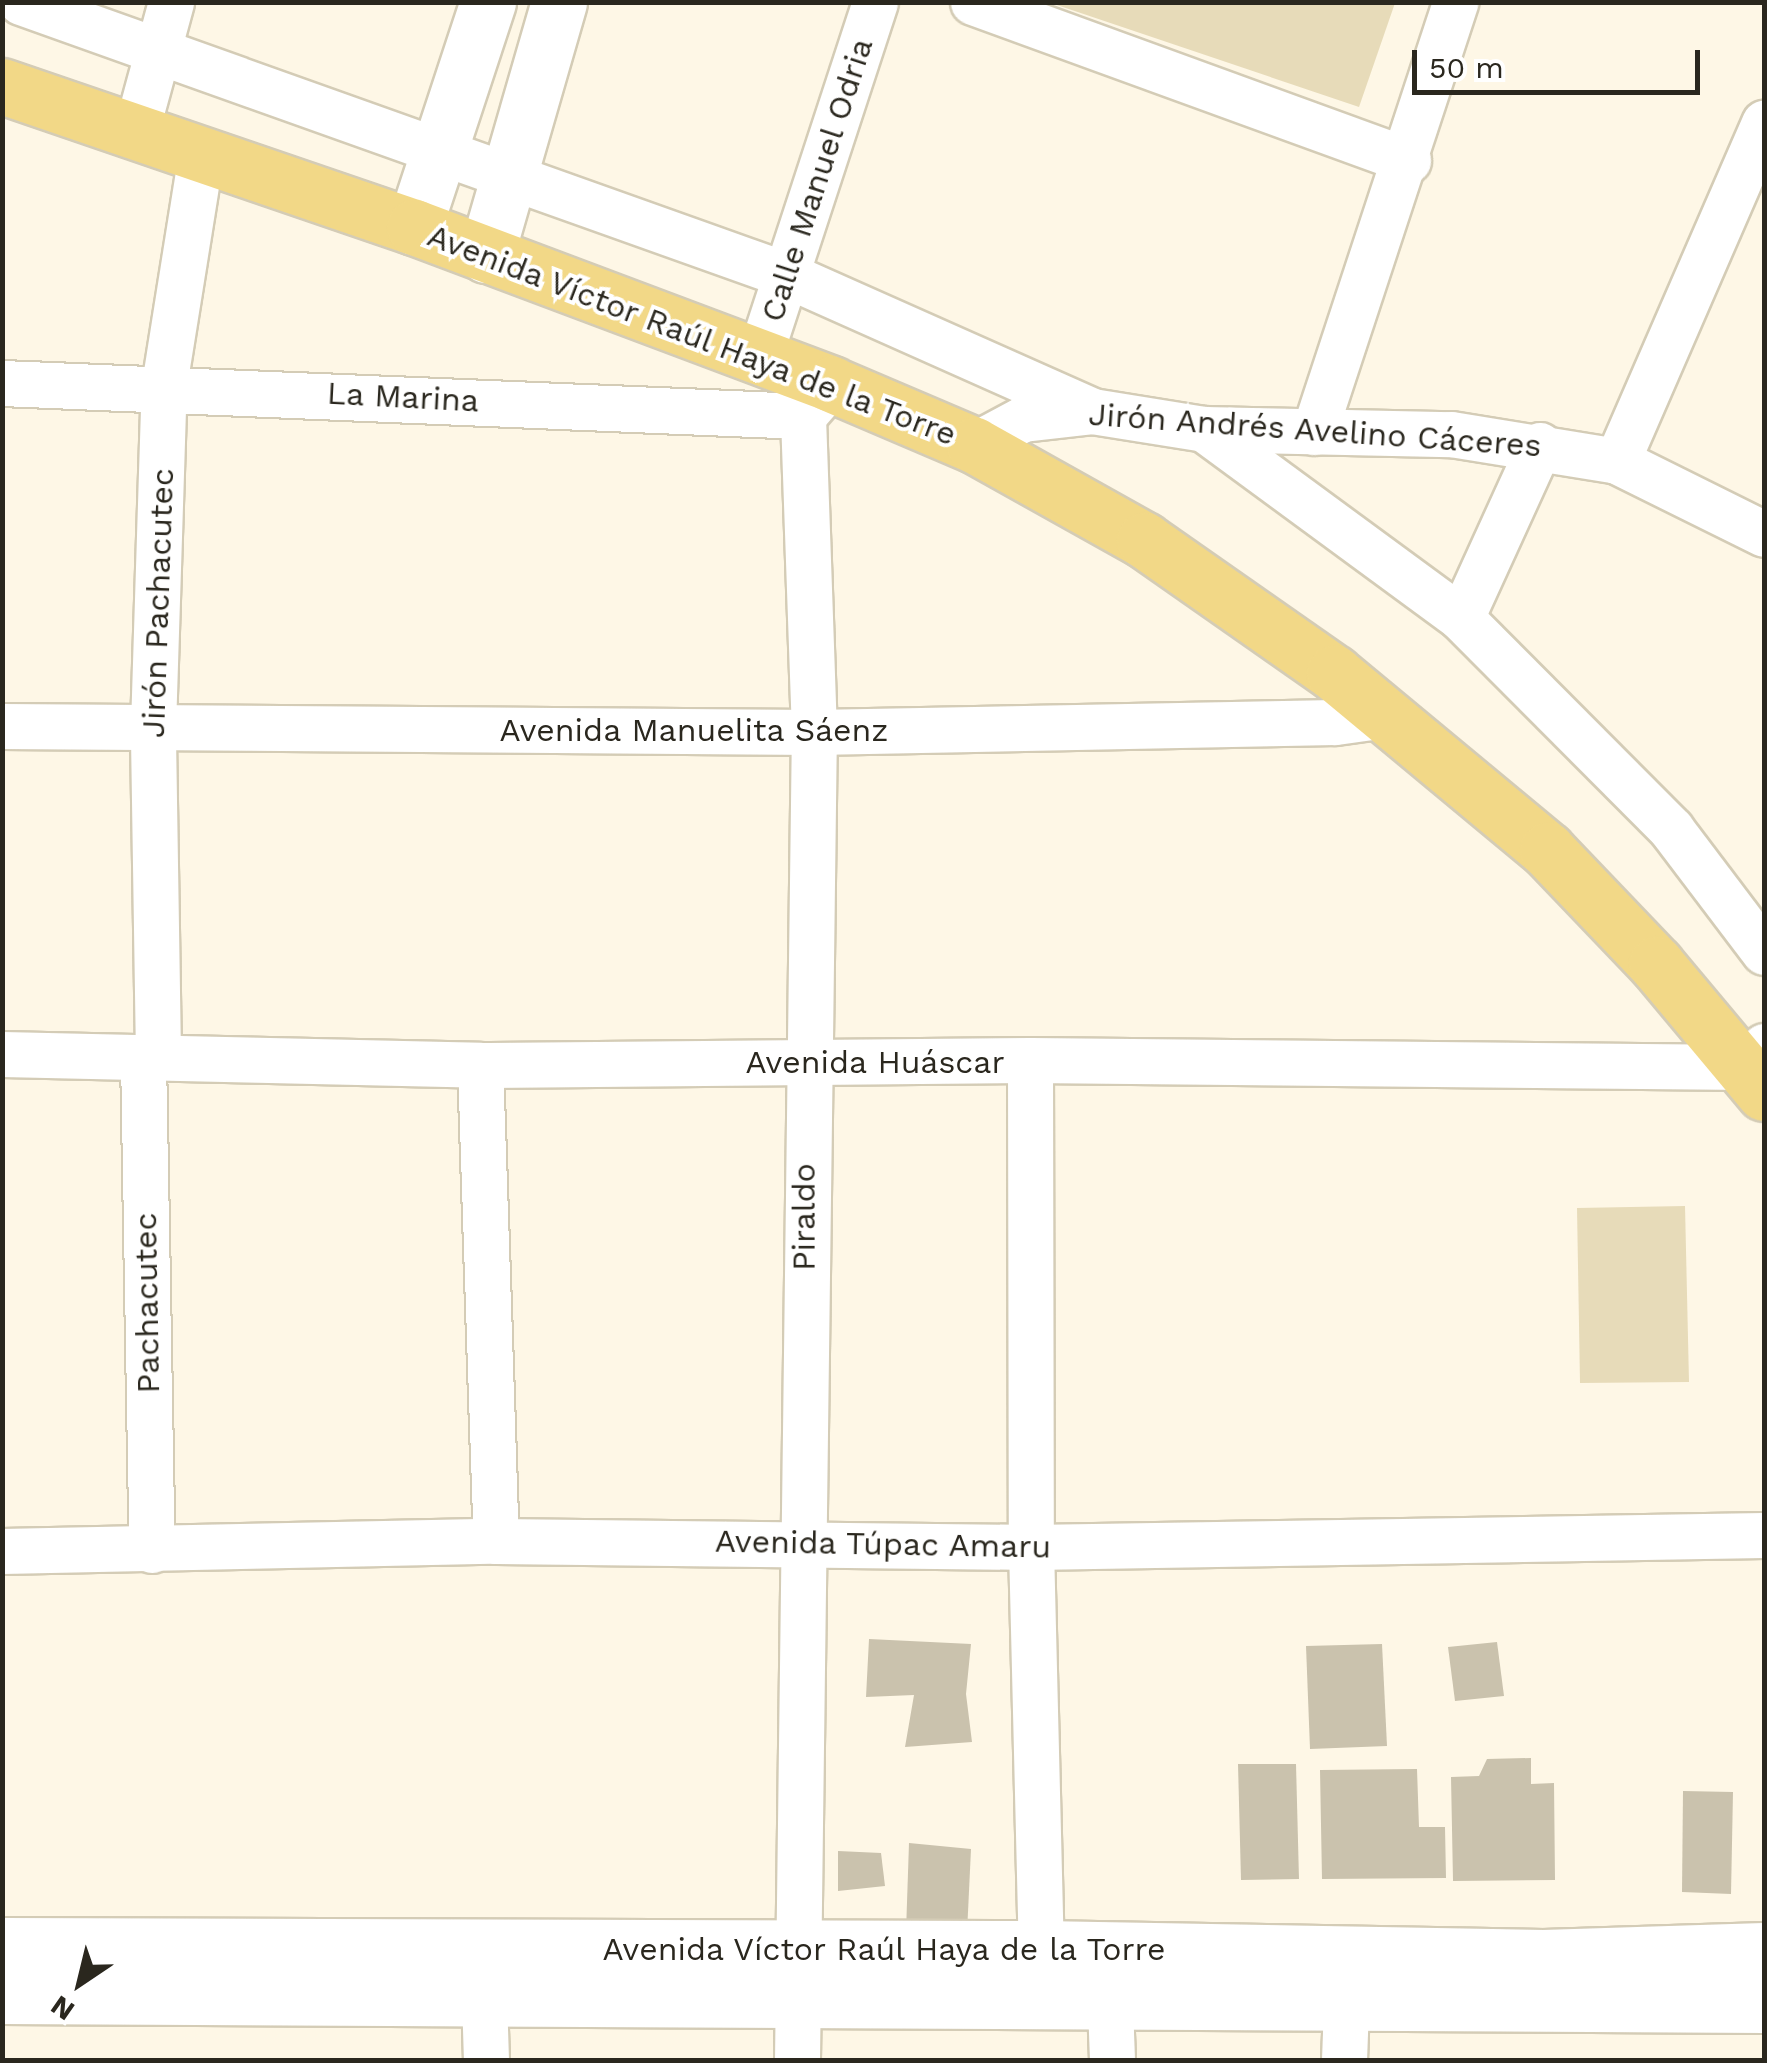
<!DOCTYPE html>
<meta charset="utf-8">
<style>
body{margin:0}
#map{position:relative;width:1767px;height:2063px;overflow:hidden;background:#fef7e6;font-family:"Work Sans",sans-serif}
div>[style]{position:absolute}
.green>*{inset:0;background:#e7dbb9}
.building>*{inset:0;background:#cac2ad}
.roads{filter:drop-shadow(2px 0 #d4ccb6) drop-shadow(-2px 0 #d4ccb6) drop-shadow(0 2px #d4ccb6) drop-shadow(0 -2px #d4ccb6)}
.street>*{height:45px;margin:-22.5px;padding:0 22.5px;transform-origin:22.5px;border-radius:22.5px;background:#fff}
.secondary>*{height:55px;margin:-27.5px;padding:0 27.5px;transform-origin:27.5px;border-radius:27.5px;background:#fff}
.primary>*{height:55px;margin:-27.5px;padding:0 27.5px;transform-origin:27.5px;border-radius:27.5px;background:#f2d887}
span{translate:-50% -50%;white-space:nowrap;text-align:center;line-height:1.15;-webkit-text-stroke:8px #fff;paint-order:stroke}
.street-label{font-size:32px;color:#2a271e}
.frame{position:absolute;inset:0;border:5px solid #2a271e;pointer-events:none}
.north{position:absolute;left:30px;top:1933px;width:100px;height:100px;-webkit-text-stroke:8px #fff;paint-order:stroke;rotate:215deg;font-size:28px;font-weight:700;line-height:40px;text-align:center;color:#2a271e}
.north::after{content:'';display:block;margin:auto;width:35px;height:45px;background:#2a271e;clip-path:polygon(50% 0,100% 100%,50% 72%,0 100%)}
.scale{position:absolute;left:1412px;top:50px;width:288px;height:45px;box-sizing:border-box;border:5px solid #2a271e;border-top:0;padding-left:12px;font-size:30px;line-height:35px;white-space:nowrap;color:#2a271e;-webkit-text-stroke:8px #fff;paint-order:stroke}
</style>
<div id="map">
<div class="green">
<i style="clip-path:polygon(1051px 3px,1395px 2px,1395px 3px,1359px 107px)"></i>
<i style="clip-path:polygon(1685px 1206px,1689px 1382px,1580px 1383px,1577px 1208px)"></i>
</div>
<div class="building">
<i style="clip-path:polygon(869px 1639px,971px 1644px,966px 1694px,972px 1742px,905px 1747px,914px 1695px,866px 1697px)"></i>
<i style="clip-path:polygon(1497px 1642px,1504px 1696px,1455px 1701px,1448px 1647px)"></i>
<i style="clip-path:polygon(1382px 1644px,1387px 1746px,1310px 1749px,1306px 1646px)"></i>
<i style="clip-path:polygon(1531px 1758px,1531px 1784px,1554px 1783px,1555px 1880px,1453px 1881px,1451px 1777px,1479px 1776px,1487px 1759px)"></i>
<i style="clip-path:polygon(1238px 1764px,1296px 1764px,1299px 1879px,1241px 1880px)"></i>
<i style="clip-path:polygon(1417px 1769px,1419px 1827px,1445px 1827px,1446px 1878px,1322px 1879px,1320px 1770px)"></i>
<i style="clip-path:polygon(1683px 1791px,1733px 1792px,1731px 1894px,1682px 1892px)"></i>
<i style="clip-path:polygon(909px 1843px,971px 1849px,967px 1933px,906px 1932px)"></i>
<i style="clip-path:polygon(838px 1851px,881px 1853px,885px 1886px,838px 1891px)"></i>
</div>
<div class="roads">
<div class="street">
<i style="left:21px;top:2px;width:813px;rotate:19.62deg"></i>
<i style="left:787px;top:275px;width:334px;rotate:24deg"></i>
<i style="left:973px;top:2px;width:463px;rotate:20deg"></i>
<i style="left:136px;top:131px;width:134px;rotate:-74.8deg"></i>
<i style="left:759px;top:357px;width:373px;rotate:-71.9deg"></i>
<i style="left:2px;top:383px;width:802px;rotate:2.36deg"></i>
<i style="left:1204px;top:429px;width:319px;rotate:36.3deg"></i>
<i style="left:1461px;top:618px;width:298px;rotate:45.1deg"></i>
<i style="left:1671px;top:829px;width:154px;rotate:52.9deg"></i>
<i style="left:1314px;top:432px;width:453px;rotate:-71.8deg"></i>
<i style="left:974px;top:445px;width:55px;rotate:-28deg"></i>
<i style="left:1023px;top:419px;width:69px;rotate:-6.6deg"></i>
<i style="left:1092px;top:411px;width:113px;rotate:9.1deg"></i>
<i style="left:1204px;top:429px;width:247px;rotate:1.2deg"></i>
<i style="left:1451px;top:434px;width:168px;rotate:9.2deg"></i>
<i style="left:1617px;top:461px;width:164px;rotate:26.4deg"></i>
<i style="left:1617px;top:461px;width:369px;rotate:-66.5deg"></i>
<i style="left:1461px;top:618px;width:190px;rotate:-65.5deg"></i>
<i style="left:2px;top:726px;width:812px;rotate:0.42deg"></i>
<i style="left:814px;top:732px;width:521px;rotate:-1.1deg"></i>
<i style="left:1335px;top:722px;width:50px;rotate:-8deg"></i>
<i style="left:2px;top:1054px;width:478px;rotate:1.3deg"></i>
<i style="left:480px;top:1065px;width:550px;rotate:-0.52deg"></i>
<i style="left:1030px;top:1060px;width:717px;rotate:0.56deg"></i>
<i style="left:1747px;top:1067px;width:27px;rotate:-51deg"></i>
<i style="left:158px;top:1055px;width:328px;rotate:-90.9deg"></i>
<i style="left:153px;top:727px;width:342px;rotate:-88.2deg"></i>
<i style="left:164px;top:385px;width:235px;rotate:-80.9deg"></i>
<i style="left:143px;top:1056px;width:494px;rotate:89deg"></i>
<i style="left:1030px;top:1060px;width:487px;rotate:89.9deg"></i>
<i style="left:1031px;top:1547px;width:401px;rotate:88.6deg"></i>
<i style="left:480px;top:1065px;width:476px;rotate:88.1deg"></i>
<i style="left:2px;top:1551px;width:494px;rotate:-1.2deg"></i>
<i style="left:496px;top:1541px;width:535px;rotate:0.64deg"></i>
<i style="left:1031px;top:1547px;width:733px;rotate:-0.94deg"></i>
<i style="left:484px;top:1997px;width:63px;rotate:88.2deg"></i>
<i style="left:1110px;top:2005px;width:55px;rotate:87.9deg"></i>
<i style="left:797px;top:2060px;width:1328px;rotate:-89.27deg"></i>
<i style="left:814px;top:732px;width:316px;rotate:-92deg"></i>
<i style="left:803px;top:416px;width:43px;rotate:-48.8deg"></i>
<i style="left:1344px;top:2060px;width:54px;rotate:-87.9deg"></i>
</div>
<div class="secondary">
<i style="left:414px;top:227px;width:237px;rotate:-71.8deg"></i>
<i style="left:486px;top:255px;width:263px;rotate:-73.9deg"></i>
<i style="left:2px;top:1945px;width:1039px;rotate:0.17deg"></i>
<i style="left:1041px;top:1948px;width:502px;rotate:1.03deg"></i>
<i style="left:1543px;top:1957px;width:221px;rotate:-1.8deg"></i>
<i style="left:2px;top:1996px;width:1762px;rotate:0.29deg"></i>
</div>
<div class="primary">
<i style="left:2px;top:86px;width:435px;rotate:18.9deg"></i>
<i style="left:414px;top:227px;width:446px;rotate:20.6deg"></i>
<i style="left:831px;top:384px;width:155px;rotate:23.1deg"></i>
<i style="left:974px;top:445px;width:195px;rotate:29.2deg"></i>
<i style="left:1144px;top:540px;width:232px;rotate:35deg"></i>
<i style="left:1334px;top:673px;width:277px;rotate:39.7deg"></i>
<i style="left:1547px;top:850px;width:158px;rotate:46.3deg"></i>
<i style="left:1656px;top:964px;width:168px;rotate:50.1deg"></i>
</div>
</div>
<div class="street-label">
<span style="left:817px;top:180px;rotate:-72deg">Calle Manuel Odria</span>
<span style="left:692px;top:335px;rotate:21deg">Avenida Víctor Raúl Haya de la Torre</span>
<span style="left:403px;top:397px;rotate:3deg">La Marina</span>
<span style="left:1315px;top:430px;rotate:4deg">Jirón Andrés Avelino Cáceres</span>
<span style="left:158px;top:603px;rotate:-88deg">Jirón Pachacutec</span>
<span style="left:694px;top:730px">Avenida Manuelita Sáenz</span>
<span style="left:875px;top:1062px">Avenida Huáscar</span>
<span style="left:804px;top:1217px;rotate:-90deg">Piraldo</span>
<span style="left:147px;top:1303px;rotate:-91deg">Pachacutec</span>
<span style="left:883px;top:1544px;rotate:1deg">Avenida Túpac Amaru</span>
<span style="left:884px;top:1949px">Avenida Víctor Raúl Haya de la Torre</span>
</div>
<div class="frame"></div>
<div class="north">N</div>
<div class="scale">50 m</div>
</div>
